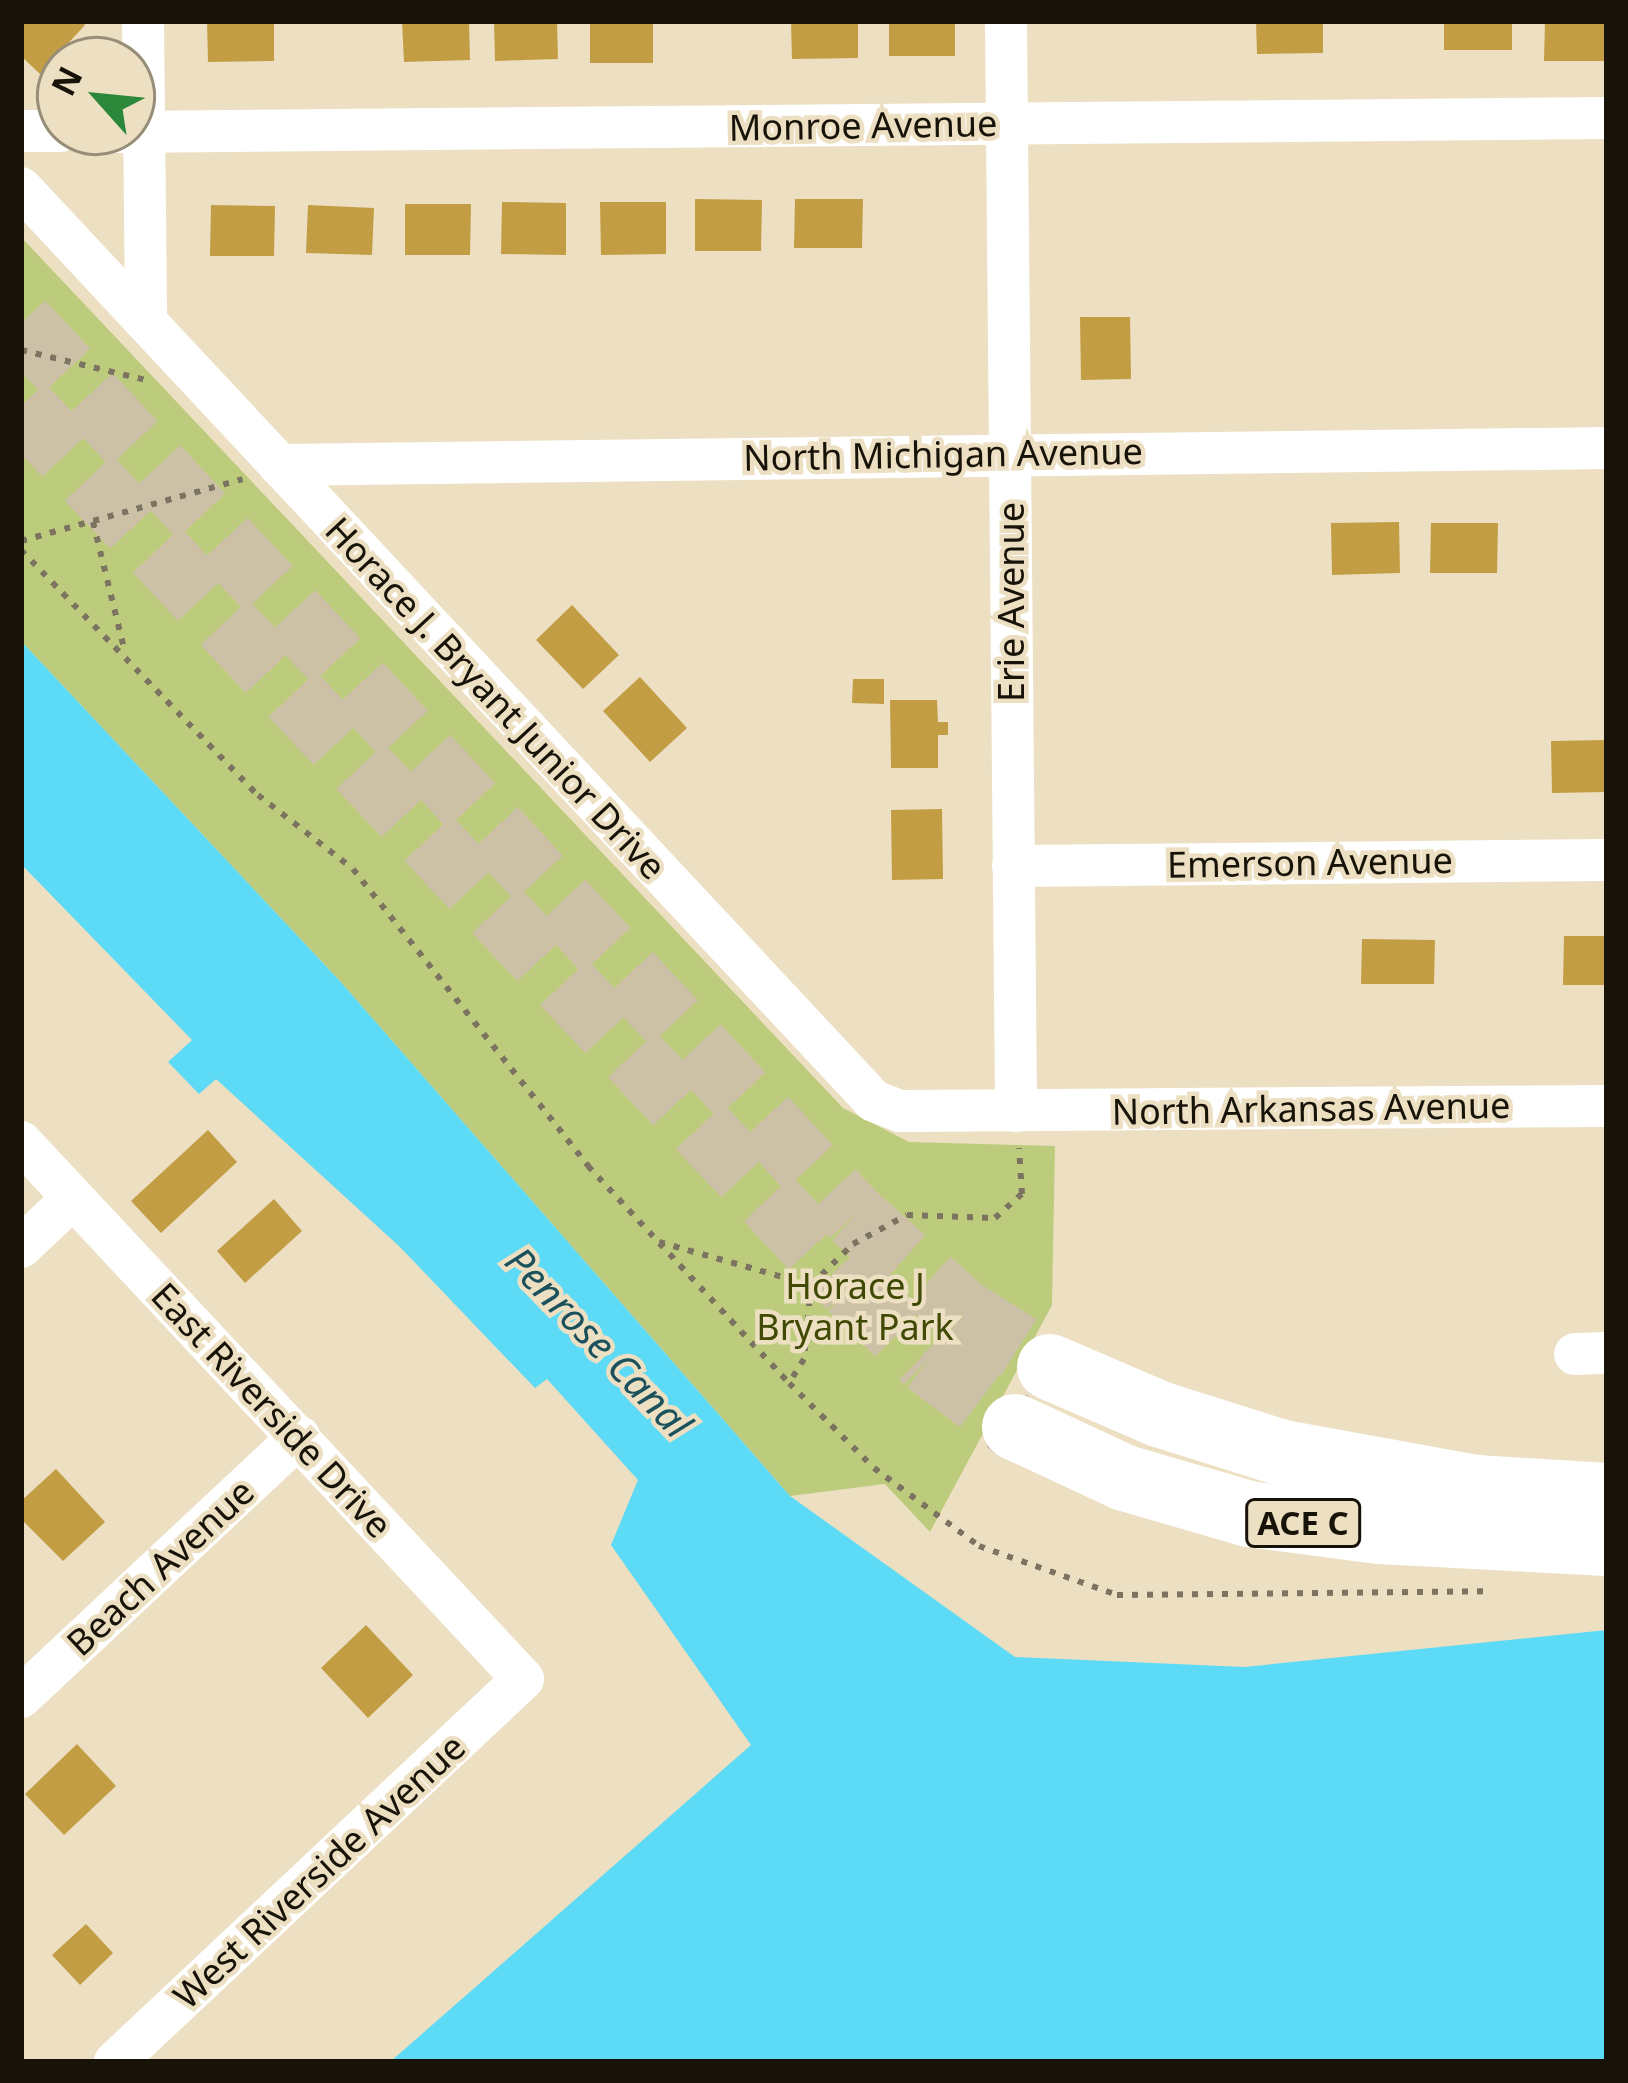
<!DOCTYPE html>
<style>
body{margin:0}
#map{position:relative;width:1628px;height:2083px;overflow:hidden;background:#ecdfc2;font-family:"Noto Sans",sans-serif}
div>[style]{position:absolute}
.green>*{inset:0;background:#bdcc7c}
.water>*{inset:0;background:#5ddaf5}
.building>*{inset:0;background:#c39d44}
.highway-tunnel>*{height:66px;margin-top:-33px;transform-origin:0;background:repeating-linear-gradient(90deg,#ccc0a6 0 66px,transparent 0 99px)}
.path>*{height:6px;margin-top:-3px;transform-origin:0;background:repeating-linear-gradient(90deg,#7c7360 0 6px,transparent 0 15px)}
.street>*{height:42px;margin:-21px;padding:0 21px;transform-origin:21px;border-radius:21px;background:#fff}
.highway>*{height:66px;margin:-33px;padding:0 33px;transform-origin:33px;border-radius:33px;background:#fff}
span{translate:-50% -50%;white-space:nowrap;text-align:center;line-height:1.15;-webkit-text-stroke:9px #ecdfc2;paint-order:stroke}
.shield-label span{padding:3px 9px;background:#ecdfc2;border:3px solid;border-radius:9px;-webkit-text-stroke-width:0}
.shield-label{font-size:33px;color:#181309;font-weight:700}
.street-label{font-size:36px;color:#181309}
.park-label{font-size:36px;color:#414a04}
.water-label{font-size:39px;color:#1b515c;font-style:italic}
.frame{position:absolute;inset:0;border:24px solid #181309;pointer-events:none}
.north{position:absolute;left:36px;top:36px;width:120px;height:120px;box-sizing:border-box;background:#ecdfc2;border:3px solid #978d78;border-radius:50%;rotate:297deg;font-size:33px;font-weight:700;line-height:48px;text-align:center;color:#181309}
.north::after{content:'';display:block;margin:auto;width:42px;height:54px;background:#2b8739;clip-path:polygon(50% 0,100% 100%,50% 72%,0 100%)}
</style>
<div id="map">
<div class="green">
<i style="clip-path:polygon(21px 237px,843px 1108px,909px 1142px,1055px 1146px,1052px 1305px,930px 1532px,885px 1484px,790px 1496px,339px 980px,21px 641px)"></i>
</div>
<div class="water">
<i style="clip-path:polygon(21px 641px,339px 980px,790px 1496px,1015px 1657px,1244px 1667px,1607px 1630px,1607px 2062px,390px 2062px,751px 1745px,611px 1545px,638px 1480px,547px 1379px,535px 1388px,400px 1247px,216px 1079px,199px 1094px,168px 1062px,192px 1040px,21px 864px)"></i>
</div>
<div class="building">
<i style="clip-path:polygon(21px 21px,81px 21px,85px 25px,40px 74px,21px 56px)"></i>
<i style="clip-path:polygon(207px 21px,274px 21px,274px 61px,208px 62px)"></i>
<i style="clip-path:polygon(402px 21px,469px 21px,470px 60px,404px 62px)"></i>
<i style="clip-path:polygon(494px 21px,557px 21px,558px 59px,495px 61px)"></i>
<i style="clip-path:polygon(590px 21px,653px 21px,653px 63px,590px 63px)"></i>
<i style="clip-path:polygon(791px 21px,858px 21px,858px 58px,792px 59px)"></i>
<i style="clip-path:polygon(889px 21px,955px 21px,955px 56px,889px 56px)"></i>
<i style="clip-path:polygon(1256px 21px,1323px 21px,1323px 53px,1257px 54px)"></i>
<i style="clip-path:polygon(1444px 21px,1512px 21px,1512px 50px,1444px 50px)"></i>
<i style="clip-path:polygon(1545px 21px,1606px 21px,1606px 61px,1544px 61px)"></i>
<i style="clip-path:polygon(695px 199px,762px 200px,761px 251px,695px 251px)"></i>
<i style="clip-path:polygon(795px 199px,863px 199px,862px 248px,794px 248px)"></i>
<i style="clip-path:polygon(502px 202px,566px 203px,566px 255px,501px 254px)"></i>
<i style="clip-path:polygon(600px 202px,666px 202px,666px 254px,601px 255px)"></i>
<i style="clip-path:polygon(405px 204px,471px 204px,470px 255px,405px 255px)"></i>
<i style="clip-path:polygon(211px 205px,275px 206px,274px 256px,210px 256px)"></i>
<i style="clip-path:polygon(308px 205px,374px 208px,372px 255px,306px 253px)"></i>
<i style="clip-path:polygon(1080px 317px,1130px 317px,1131px 379px,1081px 380px)"></i>
<i style="clip-path:polygon(1399px 522px,1400px 573px,1332px 575px,1331px 523px)"></i>
<i style="clip-path:polygon(1431px 523px,1498px 523px,1497px 573px,1430px 573px)"></i>
<i style="clip-path:polygon(572px 605px,619px 655px,583px 689px,536px 640px)"></i>
<i style="clip-path:polygon(640px 677px,687px 728px,650px 762px,603px 711px)"></i>
<i style="clip-path:polygon(853px 679px,884px 679px,884px 704px,852px 703px)"></i>
<i style="clip-path:polygon(890px 700px,937px 700px,938px 722px,948px 722px,948px 735px,938px 735px,938px 768px,891px 768px)"></i>
<i style="clip-path:polygon(1607px 740px,1607px 792px,1552px 793px,1551px 741px)"></i>
<i style="clip-path:polygon(942px 809px,943px 879px,892px 880px,891px 810px)"></i>
<i style="clip-path:polygon(1564px 936px,1607px 936px,1607px 985px,1563px 985px)"></i>
<i style="clip-path:polygon(1362px 939px,1435px 940px,1434px 984px,1361px 984px)"></i>
<i style="clip-path:polygon(208px 1130px,237px 1162px,161px 1233px,131px 1201px)"></i>
<i style="clip-path:polygon(274px 1199px,302px 1231px,245px 1283px,217px 1251px)"></i>
<i style="clip-path:polygon(56px 1469px,105px 1522px,63px 1561px,21px 1519px,21px 1501px)"></i>
<i style="clip-path:polygon(366px 1625px,413px 1675px,368px 1718px,321px 1668px)"></i>
<i style="clip-path:polygon(77px 1744px,116px 1786px,64px 1835px,25px 1794px)"></i>
<i style="clip-path:polygon(86px 1924px,113px 1953px,80px 1985px,52px 1955px)"></i>
</div>
<div class="highway-tunnel">
<i style="left:21px;top:323px;width:1221px;rotate:46.99deg"></i>
<i style="left:854px;top:1216px;width:145px;rotate:41.4deg"></i>
<i style="left:963px;top:1312px;width:103px;rotate:32.3deg"></i>
<i style="left:21px;top:406px;width:1210px;rotate:46.71deg"></i>
<i style="left:851px;top:1287px;width:106px;rotate:44.2deg"></i>
<i style="left:927px;top:1361px;width:110px;rotate:36.9deg"></i>
</div>
<div class="path">
<i style="left:21px;top:350px;width:129px;rotate:13.5deg"></i>
<i style="left:93px;top:522px;width:134px;rotate:76.2deg"></i>
<i style="left:21px;top:541px;width:230px;rotate:-15.6deg"></i>
<i style="left:21px;top:550px;width:341px;rotate:46deg"></i>
<i style="left:258px;top:795px;width:120px;rotate:37.9deg"></i>
<i style="left:353px;top:869px;width:379px;rotate:51.6deg"></i>
<i style="left:588px;top:1166px;width:296px;rotate:47.2deg"></i>
<i style="left:789px;top:1383px;width:120px;rotate:45deg"></i>
<i style="left:874px;top:1468px;width:131px;rotate:36.6deg"></i>
<i style="left:979px;top:1546px;width:146px;rotate:19.5deg"></i>
<i style="left:1117px;top:1595px;width:370px;rotate:-0.6deg"></i>
<i style="left:659px;top:1242px;width:158px;rotate:15.8deg"></i>
<i style="left:811px;top:1285px;width:74px;rotate:95.4deg"></i>
<i style="left:804px;top:1359px;width:28px;rotate:122deg"></i>
<i style="left:811px;top:1285px;width:59px;rotate:-44.3deg"></i>
<i style="left:853px;top:1244px;width:61px;rotate:-28.2deg"></i>
<i style="left:907px;top:1215px;width:88px;rotate:2deg"></i>
<i style="left:995px;top:1218px;width:36px;rotate:-42deg"></i>
<i style="left:1022px;top:1194px;width:46px;rotate:-93.7deg"></i>
</div>
<div class="street">
<i style="left:143px;top:21px;width:301px;rotate:89.4deg"></i>
<i style="left:1006px;top:21px;width:1090px;rotate:89.47deg"></i>
<i style="left:21px;top:131px;width:39px"></i>
<i style="left:119px;top:132px;width:1488px;rotate:-0.54deg"></i>
<i style="left:21px;top:188px;width:1249px;rotate:46.95deg"></i>
<i style="left:874px;top:1101px;width:28px;rotate:21deg"></i>
<i style="left:900px;top:1111px;width:707px;rotate:-0.41deg"></i>
<i style="left:279px;top:465px;width:1328px;rotate:-0.73deg"></i>
<i style="left:1013px;top:866px;width:594px;rotate:-0.58deg"></i>
<i style="left:21px;top:1142px;width:735px;rotate:46.93deg"></i>
<i style="left:523px;top:1679px;width:560px;rotate:136.81deg"></i>
<i style="left:21px;top:1247px;width:71px;rotate:-43.3deg"></i>
<i style="left:1575px;top:1354px;width:32px;rotate:-2deg"></i>
<i style="left:21px;top:1697px;width:381px;rotate:-43.1deg"></i>
</div>
<div class="highway">
<i style="left:1050px;top:1367px;width:119px;rotate:23.3deg"></i>
<i style="left:1159px;top:1414px;width:130px;rotate:17.5deg"></i>
<i style="left:1283px;top:1453px;width:196px;rotate:10.3deg"></i>
<i style="left:1476px;top:1488px;width:131px;rotate:3.5deg"></i>
<i style="left:1015px;top:1427px;width:121px;rotate:24.9deg"></i>
<i style="left:1125px;top:1478px;width:129px;rotate:16.2deg"></i>
<i style="left:1249px;top:1514px;width:131px;rotate:7.5deg"></i>
<i style="left:1379px;top:1531px;width:228px;rotate:3deg"></i>
</div>
<div class="shield-label">
<span style="left:1303px;top:1523px">ACE C</span>
</div>
<div class="street-label">
<span style="left:863px;top:125px;rotate:-1deg">Monroe Avenue</span>
<span style="left:943px;top:454px;rotate:-1deg">North Michigan Avenue</span>
<span style="left:1011px;top:602px;rotate:-90deg">Erie Avenue</span>
<span style="left:496px;top:698px;rotate:47deg">Horace J. Bryant Junior Drive</span>
<span style="left:1310px;top:862px;rotate:-1deg">Emerson Avenue</span>
<span style="left:1311px;top:1108px;rotate:-1deg">North Arkansas Avenue</span>
<span style="left:272px;top:1410px;rotate:47deg">East Riverside Drive</span>
<span style="left:160px;top:1567px;rotate:-43deg">Beach Avenue</span>
<span style="left:319px;top:1871px;rotate:-43deg">West Riverside Avenue</span>
</div>
<div class="park-label">
<span style="left:855px;top:1306px">Horace J<br>Bryant Park</span>
</div>
<div class="water-label">
<span style="left:599px;top:1342px;rotate:46deg">Penrose Canal</span>
</div>
<div class="frame"></div>
<div class="north">N</div>
</div>
